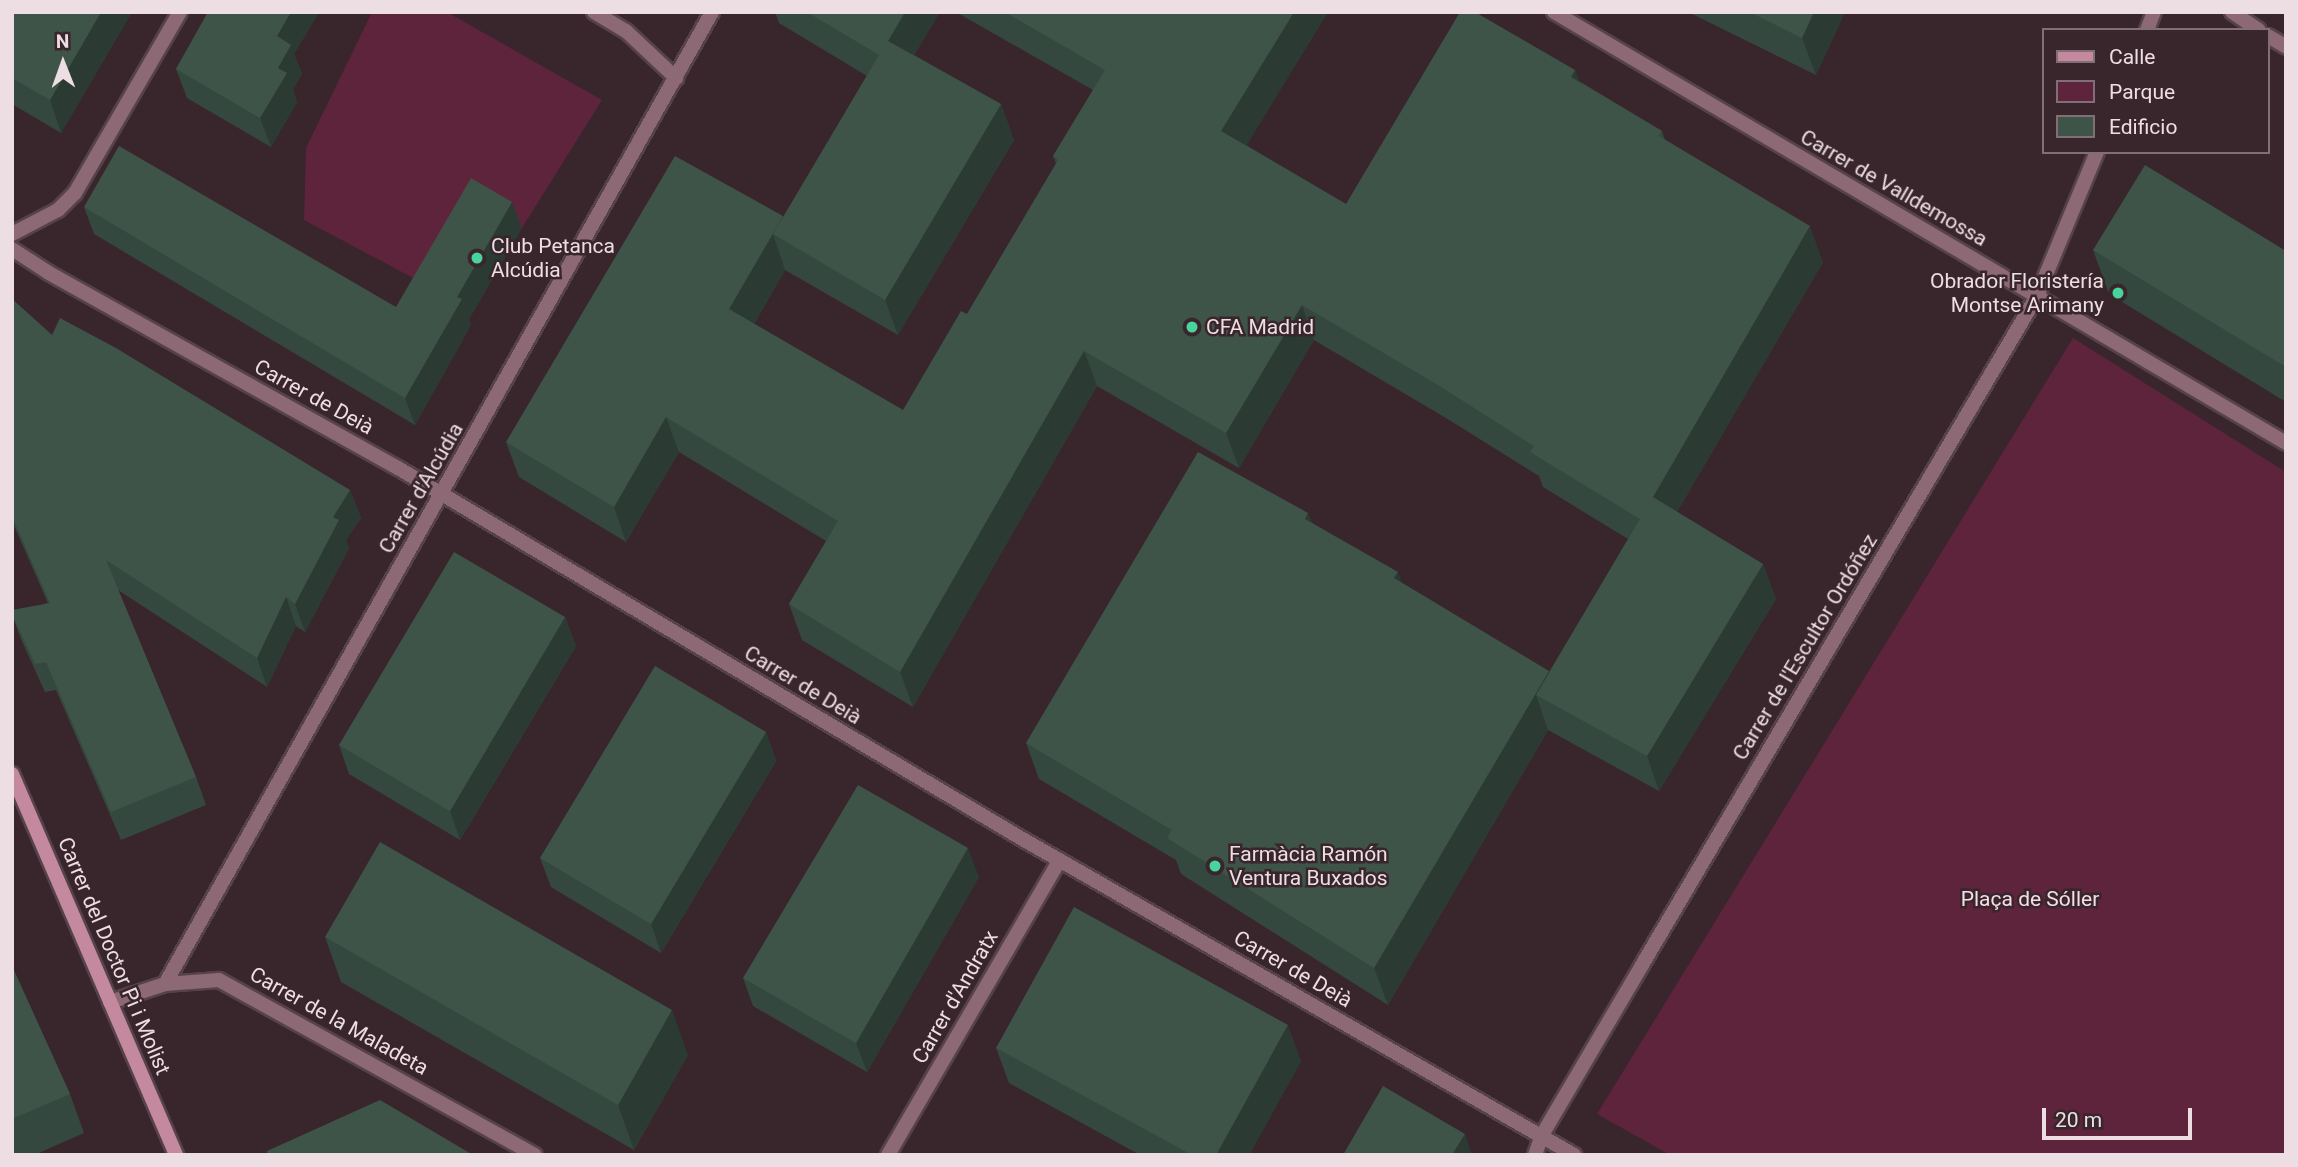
<!DOCTYPE html>
<meta charset="utf-8">
<style>
body{margin:0}
#map{position:relative;width:2298px;height:1167px;overflow:hidden;background:#39252c;font-family:Roboto,sans-serif}
div>[style]{position:absolute}
.green>*{inset:0;background:#5d243c}
.roads{filter:drop-shadow(2px 0 #564349) drop-shadow(-2px 0 #564349) drop-shadow(0 2px #564349) drop-shadow(0 -2px #564349)}
.minor>*{height:14px;margin:-7px;padding:0 7px;transform-origin:7px;border-radius:7px;background:#8d6875}
.tertiary>*{height:14px;margin:-7px;padding:0 7px;transform-origin:7px;border-radius:7px;background:#8d6875}
.secondary>*{height:14px;margin:-7px;padding:0 7px;transform-origin:7px;border-radius:7px;background:#c4899f}
.wall>*{inset:0;background:#35483f}
.shaded-wall>*{inset:0;background:#2b3b33}
.building>*{inset:0;background:#3e5449}
.dots>*{width:19px;height:19px;translate:-50% -50%;box-sizing:border-box;border:4px solid #39252c;border-radius:50%}
span{translate:-50% -50%;white-space:nowrap;text-align:center;line-height:1.15;-webkit-text-stroke:5px #39252c;paint-order:stroke}
.street-label{font-size:21px;color:#ecdee2}
.poi-label{font-size:21px;color:#ecdee2}
.left{translate:0 -50%;text-align:left}
.right{translate:-100% -50%;text-align:right}
.park-label{font-size:21px;color:#f5dde5}
.frame{position:absolute;inset:0;border:14px solid #ecdee2;pointer-events:none}
.legend{position:absolute;left:2042px;top:28px;width:228px;height:126px;box-sizing:border-box;background:#39252c;border:2px solid #816f75;margin:0;padding:9px 12px;list-style:none;font-size:21px;color:#ecdee2}
.legend li{display:flex;align-items:center;gap:14px;height:35px}
.legend b{width:35px;border:2px solid #816f75}
.north{position:absolute;left:28px;top:28px;width:70px;height:70px;-webkit-text-stroke:5px #39252c;paint-order:stroke;rotate:359deg;font-size:19px;font-weight:700;line-height:28px;text-align:center;color:#ecdee2}
.north::after{content:'';display:block;margin:auto;width:24px;height:32px;background:#ecdee2;clip-path:polygon(50% 0,100% 100%,50% 72%,0 100%)}
.scale{position:absolute;left:2042px;top:1108px;width:150px;height:32px;box-sizing:border-box;border:4px solid #ecdee2;border-top:0;padding-left:9px;font-size:21px;line-height:24px;white-space:nowrap;color:#ecdee2;-webkit-text-stroke:5px #39252c;paint-order:stroke}
</style>
<div id="map">
<div class="green">
<i style="clip-path:polygon(372px 12px,447px 12px,602px 100px,522px 228px,432px 288px,304px 220px,306px 148px)"></i>
<i style="clip-path:polygon(2073px 338px,2286px 472px,2286px 1155px,1670px 1155px,1597px 1114px)"></i>
</div>
<div class="roads">
<div class="minor">
<i style="left:594px;top:12px;width:37px;rotate:31deg"></i>
<i style="left:626px;top:31px;width:69px;rotate:43.2deg"></i>
<i style="left:1554px;top:12px;width:849px;rotate:30.49deg"></i>
<i style="left:2232px;top:12px;width:32px;rotate:34deg"></i>
<i style="left:2147px;top:30px;width:19px;rotate:-69deg"></i>
<i style="left:2268px;top:36px;width:21px;rotate:31deg"></i>
<i style="left:12px;top:234px;width:52px;rotate:-27.6deg"></i>
<i style="left:58px;top:210px;width:24px;rotate:-45deg"></i>
<i style="left:75px;top:193px;width:209px;rotate:-59.9deg"></i>
<i style="left:165px;top:984px;width:1115px;rotate:-60.63deg"></i>
<i style="left:110px;top:1002px;width:58px;rotate:-18.1deg"></i>
<i style="left:165px;top:984px;width:54px;rotate:-4.2deg"></i>
<i style="left:219px;top:980px;width:361px;rotate:29deg"></i>
<i style="left:888px;top:1155px;width:341px;rotate:-59.8deg"></i>
<i style="left:1535px;top:1155px;width:21px;rotate:-71deg"></i>
<i style="left:1542px;top:1135px;width:197px;rotate:-59.5deg"></i>
<i style="left:1642px;top:965px;width:777px;rotate:-59.44deg"></i>
<i style="left:2037px;top:296px;width:156px;rotate:-67.4deg"></i>
</div>
<div class="tertiary">
<i style="left:12px;top:249px;width:44px;rotate:33deg"></i>
<i style="left:49px;top:273px;width:400px;rotate:29.2deg"></i>
<i style="left:398px;top:468px;width:722px;rotate:30.72deg"></i>
<i style="left:1019px;top:837px;width:640px;rotate:29.81deg"></i>
</div>
<div class="secondary">
<i style="left:12px;top:774px;width:415px;rotate:66.7deg"></i>
</div>
</div>
<div class="wall">
<i style="clip-path:polygon(12px 12px,132px 12px,61px 133px,12px 104px)"></i>
<i style="clip-path:polygon(208px 12px,319px 12px,294px 54px,302px 74px,293px 89px,297px 102px,271px 147px,187px 98px,176px 69px)"></i>
<i style="clip-path:polygon(775px 12px,940px 12px,914px 55px,1001px 104px,1014px 140px,898px 335px,785px 270px,754px 324px,903px 410px,967px 314px,1056px 164px,1053px 156px,1093px 90px,956px 12px,1328px 12px,1246px 145px,1346px 204px,1575px 70px,1579px 81px,1662px 131px,1665px 140px,1823px 262px,1677px 512px,1763px 564px,1776px 599px,1659px 791px,1548px 730px,1388px 1005px,1181px 874px,1176px 860px,1039px 779px,1026px 743px,1308px 513px,1312px 523px,1402px 583px,1549px 672px,1628px 539px,1543px 487px,1539px 476px,1451px 421px,1314px 340px,1239px 468px,1097px 386px,913px 707px,802px 640px,789px 604px,826px 541px,679px 452px,626px 542px,519px 477px,506px 442px,784px 216px,867px 76px,779px 23px)"></i>
<i style="clip-path:polygon(1688px 12px,1845px 12px,1816px 75px)"></i>
<i style="clip-path:polygon(512px 202px,522px 228px,469px 319px,471px 325px,415px 425px,94px 234px,84px 207px,396px 307px)"></i>
<i style="clip-path:polygon(2093px 250px,2286px 251px,2286px 402px,2109px 294px)"></i>
<i style="clip-path:polygon(12px 299px,52px 335px,350px 490px,361px 518px,346px 540px,349px 548px,305px 632px,296px 626px,267px 687px,118px 590px,196px 777px,206px 805px,121px 840px,56px 690px,45px 692px,21px 639px,12px 615px,48px 603px,12px 521px)"></i>
<i style="clip-path:polygon(565px 617px,576px 646px,460px 840px,349px 774px,339px 745px)"></i>
<i style="clip-path:polygon(766px 732px,776px 761px,661px 953px,551px 887px,540px 858px)"></i>
<i style="clip-path:polygon(979px 877px,867px 1072px,753px 1006px,743px 978px)"></i>
<i style="clip-path:polygon(325px 937px,688px 1055px,634px 1150px,341px 982px)"></i>
<i style="clip-path:polygon(12px 966px,70px 1094px,84px 1133px,34px 1155px,12px 1155px)"></i>
<i style="clip-path:polygon(996px 1048px,1301px 1061px,1249px 1155px,1140px 1155px,1009px 1083px)"></i>
</div>
<div class="shaded-wall">
<i style="clip-path:polygon(101px 12px,132px 12px,61px 133px,50px 100px)"></i>
<i style="clip-path:polygon(291px 12px,319px 12px,294px 54px,302px 74px,293px 89px,297px 102px,271px 147px,260px 118px,278px 68px,277px 36px)"></i>
<i style="clip-path:polygon(905px 12px,940px 12px,901px 76px,888px 41px)"></i>
<i style="clip-path:polygon(1294px 12px,1328px 12px,1234px 166px,1221px 131px)"></i>
<i style="clip-path:polygon(1814px 12px,1845px 12px,1816px 75px,1802px 38px)"></i>
<i style="clip-path:polygon(1575px 70px,1587px 105px,1571px 77px)"></i>
<i style="clip-path:polygon(1001px 104px,1014px 140px,898px 335px,885px 300px)"></i>
<i style="clip-path:polygon(512px 202px,522px 228px,469px 319px,471px 325px,415px 425px,405px 398px,457px 297px)"></i>
<i style="clip-path:polygon(1810px 226px,1823px 262px,1654px 551px,1642px 516px)"></i>
<i style="clip-path:polygon(773px 234px,785px 270px,742px 344px,729px 309px)"></i>
<i style="clip-path:polygon(1302px 305px,1314px 340px,1239px 468px,1226px 433px)"></i>
<i style="clip-path:polygon(1084px 351px,1097px 386px,913px 707px,900px 672px)"></i>
<i style="clip-path:polygon(666px 417px,679px 452px,626px 542px,614px 507px)"></i>
<i style="clip-path:polygon(350px 490px,361px 518px,346px 540px,349px 548px,305px 632px,295px 604px,333px 517px)"></i>
<i style="clip-path:polygon(1308px 513px,1322px 549px,1305px 519px)"></i>
<i style="clip-path:polygon(1763px 564px,1776px 599px,1659px 791px,1647px 756px)"></i>
<i style="clip-path:polygon(1398px 572px,1411px 608px,1394px 578px)"></i>
<i style="clip-path:polygon(286px 597px,296px 626px,267px 687px,257px 658px)"></i>
<i style="clip-path:polygon(565px 617px,576px 646px,460px 840px,450px 811px)"></i>
<i style="clip-path:polygon(1549px 671px,1562px 707px,1536px 695px,1548px 730px,1388px 1005px,1374px 968px)"></i>
<i style="clip-path:polygon(766px 732px,776px 761px,661px 953px,651px 924px)"></i>
<i style="clip-path:polygon(968px 848px,979px 877px,867px 1072px,856px 1043px)"></i>
<i style="clip-path:polygon(672px 1010px,688px 1055px,634px 1150px,618px 1105px)"></i>
<i style="clip-path:polygon(1288px 1025px,1301px 1061px,1249px 1155px,1216px 1155px)"></i>
<i style="clip-path:polygon(1465px 1134px,1472px 1155px,1452px 1155px)"></i>
</div>
<div class="building">
<i style="clip-path:polygon(12px 12px,101px 12px,50px 100px,12px 78px)"></i>
<i style="clip-path:polygon(208px 12px,291px 12px,277px 36px,291px 45px,278px 68px,287px 73px,260px 118px,176px 69px)"></i>
<i style="clip-path:polygon(807px 12px,905px 12px,888px 41px,1001px 104px,885px 300px,773px 234px,879px 55px)"></i>
<i style="clip-path:polygon(1005px 12px,1294px 12px,1221px 131px,1346px 204px,1460px 12px,1475px 12px,1575px 70px,1571px 77px,1662px 131px,1659px 136px,1810px 226px,1642px 516px,1653px 497px,1763px 564px,1647px 756px,1536px 695px,1640px 519px,1530px 452px,1534px 446px,1438px 385px,1302px 305px,1226px 433px,1084px 351px,900px 672px,789px 604px,838px 521px,666px 417px,614px 507px,506px 442px,675px 156px,783px 216px,729px 309px,903px 410px,961px 311px,967px 314px,1058px 160px,1053px 156px,1105px 70px)"></i>
<i style="clip-path:polygon(1750px 12px,1814px 12px,1802px 38px)"></i>
<i style="clip-path:polygon(119px 146px,396px 307px,471px 178px,512px 202px,457px 297px,462px 299px,405px 398px,84px 207px)"></i>
<i style="clip-path:polygon(2145px 165px,2286px 251px,2286px 367px,2093px 250px)"></i>
<i style="clip-path:polygon(12px 299px,52px 335px,60px 318px,116px 348px,350px 490px,333px 517px,339px 520px,295px 604px,286px 597px,257px 658px,106px 560px,196px 777px,111px 812px,46px 662px,35px 664px,12px 614px,12px 610px,50px 603px,12px 516px)"></i>
<i style="clip-path:polygon(1198px 452px,1308px 513px,1305px 519px,1398px 572px,1394px 578px,1549px 671px,1374px 968px,1167px 838px,1172px 830px,1026px 743px)"></i>
<i style="clip-path:polygon(454px 552px,565px 617px,450px 811px,339px 745px)"></i>
<i style="clip-path:polygon(655px 666px,766px 732px,651px 924px,540px 858px)"></i>
<i style="clip-path:polygon(858px 785px,968px 848px,856px 1043px,743px 978px)"></i>
<i style="clip-path:polygon(380px 842px,672px 1010px,618px 1105px,325px 937px)"></i>
<i style="clip-path:polygon(1074px 907px,1288px 1025px,1216px 1155px,1192px 1155px,996px 1048px)"></i>
<i style="clip-path:polygon(12px 966px,70px 1094px,12px 1119px)"></i>
<i style="clip-path:polygon(1383px 1086px,1465px 1134px,1452px 1155px,1343px 1155px)"></i>
<i style="clip-path:polygon(380px 1100px,473px 1155px,268px 1155px,267px 1151px)"></i>
</div>
<div class="dots">
<i style="left:477px;top:258px;background:#48d49d"></i>
<i style="left:2118px;top:293px;background:#48d49d"></i>
<i style="left:1192px;top:327px;background:#48d49d"></i>
<i style="left:1215px;top:866px;background:#48d49d"></i>
</div>
<div class="street-label">
<span style="left:1894px;top:188px;rotate:30deg">Carrer de Valldemossa</span>
<span style="left:314px;top:397px;rotate:29deg">Carrer de Deià</span>
<span style="left:421px;top:488px;rotate:-60deg">Carrer d'Alcúdia</span>
<span style="left:1805px;top:647px;rotate:-59deg">Carrer de l'Escultor Ordóñez</span>
<span style="left:803px;top:685px;rotate:31deg">Carrer de Deià</span>
<span style="left:114px;top:956px;rotate:67deg">Carrer del Doctor Pi i Molist</span>
<span style="left:1293px;top:969px;rotate:30deg">Carrer de Deià</span>
<span style="left:955px;top:997px;rotate:-60deg">Carrer d'Andratx</span>
<span style="left:339px;top:1021px;rotate:29deg">Carrer de la Maladeta</span>
</div>
<div class="poi-label">
<span class="left" style="left:491px;top:258px">Club Petanca<br>Alcúdia</span>
<span class="right" style="left:2104px;top:293px">Obrador Floristería<br>Montse Arimany</span>
<span class="left" style="left:1206px;top:327px">CFA Madrid</span>
<span class="left" style="left:1229px;top:866px">Farmàcia Ramón<br>Ventura Buxados</span>
</div>
<div class="park-label">
<span style="left:2030px;top:899px">Plaça de Sóller</span>
</div>
<div class="frame"></div>
<ul class="legend">
<li><b style="height:9px;background:#c4899f"></b>Calle</li>
<li><b style="height:19px;background:#5d243c"></b>Parque</li>
<li><b style="height:19px;background:#3e5449"></b>Edificio</li>
</ul>
<div class="north">N</div>
<div class="scale">20 m</div>
</div>
